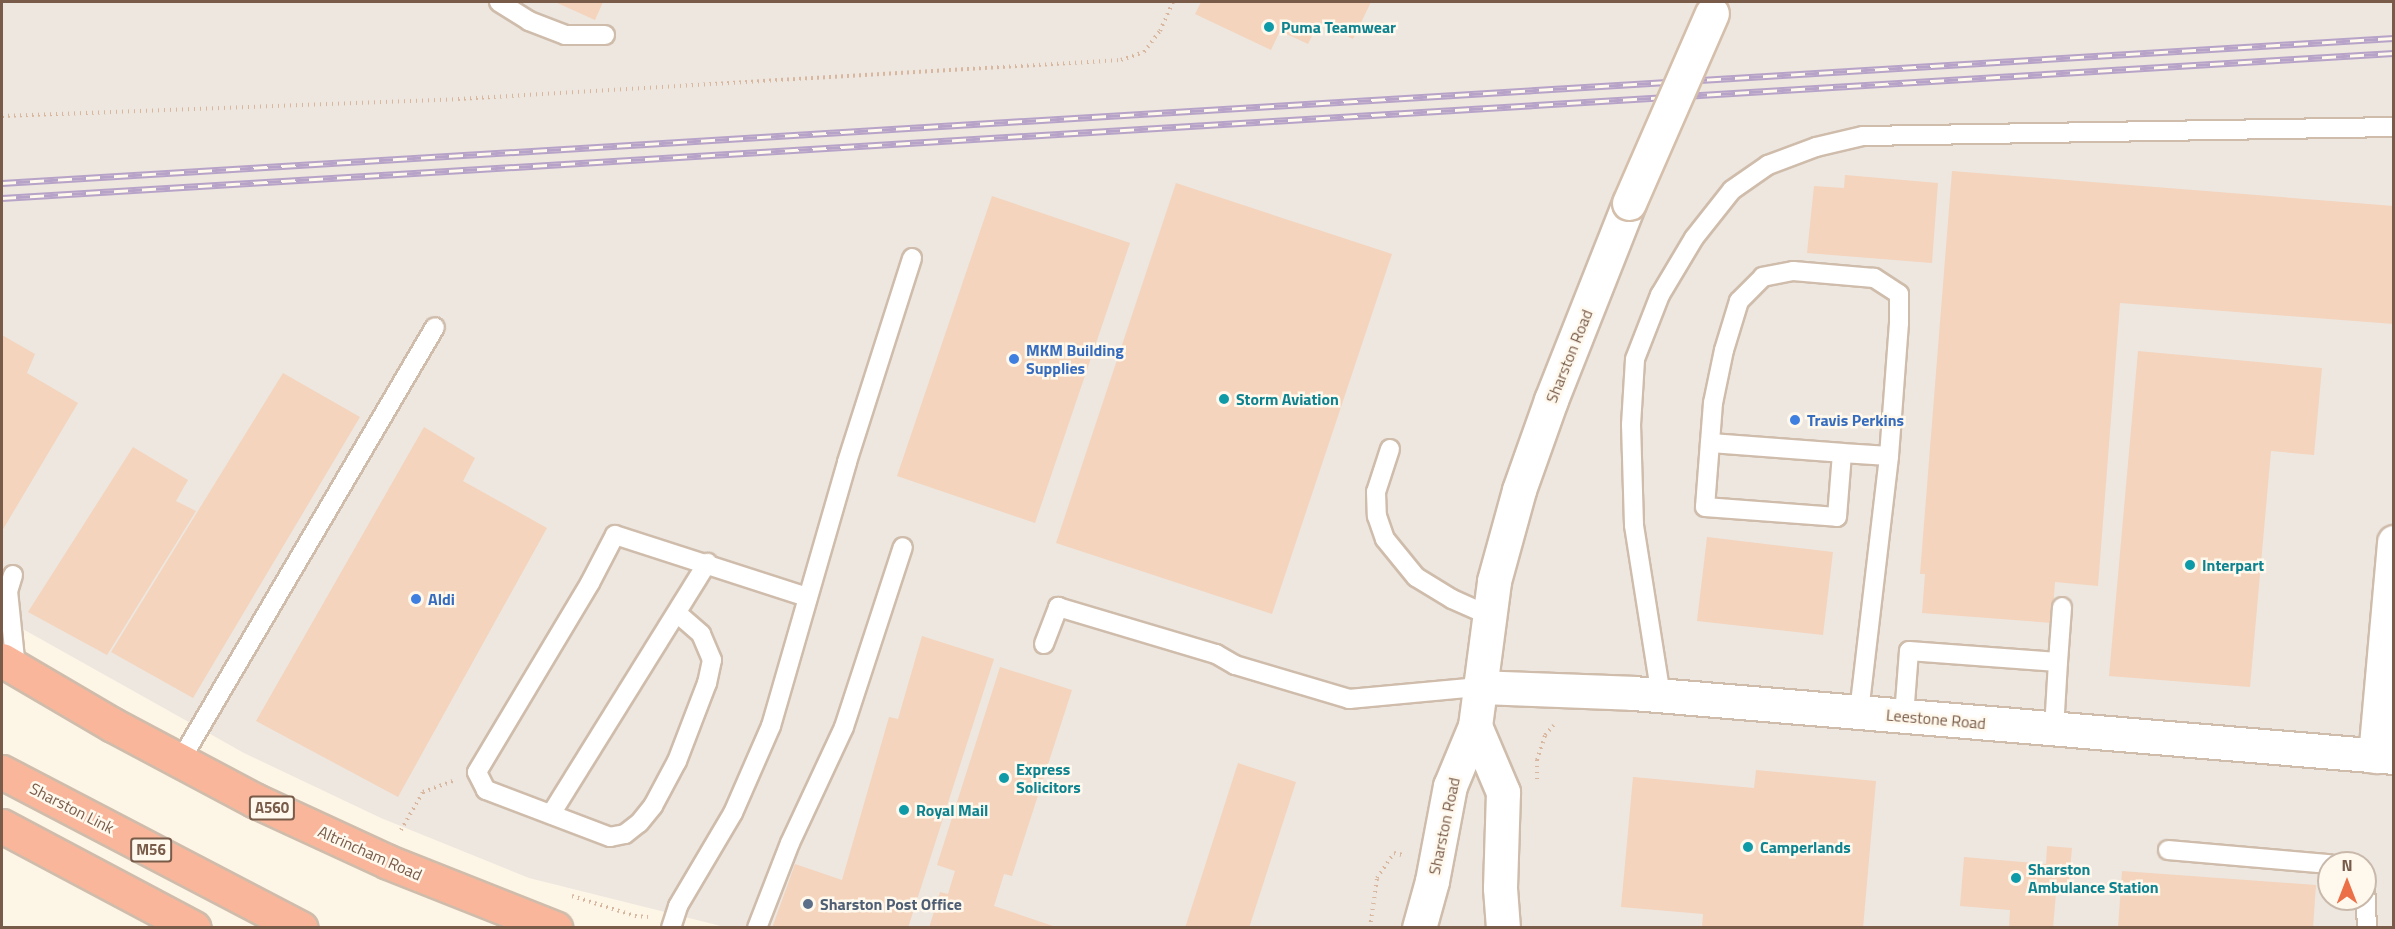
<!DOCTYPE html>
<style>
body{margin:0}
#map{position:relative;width:2395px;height:929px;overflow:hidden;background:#fdf5e6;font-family:"Titillium Web",sans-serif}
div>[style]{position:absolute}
.industrial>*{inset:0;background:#ede7e0}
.building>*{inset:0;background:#f4d4bc}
.path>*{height:4px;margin-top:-2px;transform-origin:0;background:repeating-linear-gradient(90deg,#d9b79f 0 1.5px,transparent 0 6px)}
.roads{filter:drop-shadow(2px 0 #cfbcab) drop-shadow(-2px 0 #cfbcab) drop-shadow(0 2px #cfbcab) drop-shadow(0 -2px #cfbcab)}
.lane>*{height:18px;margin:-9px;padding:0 9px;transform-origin:9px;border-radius:9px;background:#fff}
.street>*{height:33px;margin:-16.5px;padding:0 16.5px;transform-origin:16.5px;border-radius:16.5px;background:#fff}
.secondary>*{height:33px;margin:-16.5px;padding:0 16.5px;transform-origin:16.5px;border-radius:16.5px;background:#fff}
.highway>*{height:33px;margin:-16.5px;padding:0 16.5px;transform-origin:16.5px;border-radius:16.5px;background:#f9b69b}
.rail>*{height:7px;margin-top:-3.5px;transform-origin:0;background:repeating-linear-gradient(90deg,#fff8ed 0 14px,#b8a3c8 0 28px);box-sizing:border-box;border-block:2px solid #b8a3c8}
.bridges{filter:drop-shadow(2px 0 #d5bfab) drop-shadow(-2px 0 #d5bfab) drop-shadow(0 2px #d5bfab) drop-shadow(0 -2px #d5bfab)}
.secondary-bridge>*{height:33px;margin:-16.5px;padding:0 16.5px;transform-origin:16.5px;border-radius:16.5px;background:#fff}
.dots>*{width:16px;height:16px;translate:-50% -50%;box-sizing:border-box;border:3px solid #fff8ed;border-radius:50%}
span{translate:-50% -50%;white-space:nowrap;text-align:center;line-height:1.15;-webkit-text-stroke:5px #fff8ed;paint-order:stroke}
.shield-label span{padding:2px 4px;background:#fff8ed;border:2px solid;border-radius:4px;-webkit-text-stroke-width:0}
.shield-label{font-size:15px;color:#785b49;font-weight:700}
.culture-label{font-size:16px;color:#0d838f;font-weight:700}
.left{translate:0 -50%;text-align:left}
.shop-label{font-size:16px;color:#366cbe;font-weight:700}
.street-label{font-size:16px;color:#785b49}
.service-label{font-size:16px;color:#4e5e75;font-weight:700}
.frame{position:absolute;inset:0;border:3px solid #785b49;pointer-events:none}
.north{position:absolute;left:2317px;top:851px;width:60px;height:60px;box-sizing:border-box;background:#fff8ed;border:2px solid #c9b9ab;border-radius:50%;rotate:0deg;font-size:16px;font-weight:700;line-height:24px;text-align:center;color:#785b49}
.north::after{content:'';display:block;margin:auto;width:21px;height:27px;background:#eb7047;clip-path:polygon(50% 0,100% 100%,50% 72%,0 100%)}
</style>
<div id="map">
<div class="industrial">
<i style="clip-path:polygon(evenodd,2px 2px,2393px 2px,2393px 927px,725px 927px,529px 878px,381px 818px,244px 753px,21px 628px,21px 606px,2px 595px,2px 2px,2329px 863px,2365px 863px,2365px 899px,2329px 899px,2329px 863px)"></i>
</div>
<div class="building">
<i style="clip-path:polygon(555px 2px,603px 2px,595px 20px)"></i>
<i style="clip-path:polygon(1201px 2px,1371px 2px,1353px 39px,1319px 22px,1308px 44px,1280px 31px,1271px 50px,1195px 14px)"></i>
<i style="clip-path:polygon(1952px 171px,2394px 206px,2394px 324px,2120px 303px,2098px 586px,2055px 582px,2052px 623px,1922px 613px,1925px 574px,1920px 574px)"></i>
<i style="clip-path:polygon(1845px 175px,1938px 183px,1932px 263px,1807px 253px,1814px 186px,1844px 188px)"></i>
<i style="clip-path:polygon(1176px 183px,1392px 254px,1272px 614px,1056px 543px)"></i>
<i style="clip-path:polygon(992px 196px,1130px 243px,1035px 523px,897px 476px)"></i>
<i style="clip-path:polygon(2px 335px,35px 354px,27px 373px,78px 403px,2px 531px)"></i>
<i style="clip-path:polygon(2138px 351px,2322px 368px,2314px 455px,2271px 451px,2250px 687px,2109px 676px)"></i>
<i style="clip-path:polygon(283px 373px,360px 417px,193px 698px,111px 652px)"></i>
<i style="clip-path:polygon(424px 427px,475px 458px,463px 481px,547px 528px,398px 797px,256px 721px)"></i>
<i style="clip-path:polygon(133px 447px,188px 480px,176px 501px,196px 511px,107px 655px,28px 612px)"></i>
<i style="clip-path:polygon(1707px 537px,1833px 552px,1823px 635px,1697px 621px)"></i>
<i style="clip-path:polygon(922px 636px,994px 659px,908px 928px,772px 928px,795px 864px,842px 880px,889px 717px,898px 719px)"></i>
<i style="clip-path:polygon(1000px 667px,1072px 690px,1012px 876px,1004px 874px,994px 906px,1059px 928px,929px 928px,940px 892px,948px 894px,955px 871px,937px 865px)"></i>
<i style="clip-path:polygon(1238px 763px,1296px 782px,1249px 928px,1185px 928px)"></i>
<i style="clip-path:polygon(1756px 770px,1876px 781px,1863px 928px,1702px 928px,1703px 914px,1621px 907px,1633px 777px,1754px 788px)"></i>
<i style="clip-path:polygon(2047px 846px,2072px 848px,2068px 893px,2056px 893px,2053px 928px,2009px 928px,2010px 910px,1960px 906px,1964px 857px,2046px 864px)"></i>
<i style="clip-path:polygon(2122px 871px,2316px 885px,2313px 928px,2118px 928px)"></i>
</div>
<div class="path">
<i style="left:2px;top:116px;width:456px;rotate:-2.1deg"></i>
<i style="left:458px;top:99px;width:664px;rotate:-3.37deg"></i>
<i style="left:1121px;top:60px;width:24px;rotate:-19deg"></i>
<i style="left:1144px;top:52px;width:26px;rotate:-53deg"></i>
<i style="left:1160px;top:31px;width:32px;rotate:-66deg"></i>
<i style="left:1537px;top:779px;width:19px;rotate:-90deg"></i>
<i style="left:1537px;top:760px;width:26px;rotate:-72deg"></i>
<i style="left:1545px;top:735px;width:13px;rotate:-48deg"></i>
<i style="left:401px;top:830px;width:44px;rotate:-59.9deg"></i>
<i style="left:423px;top:792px;width:33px;rotate:-20deg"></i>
<i style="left:572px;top:896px;width:66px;rotate:17.6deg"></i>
<i style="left:635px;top:916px;width:13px;rotate:4deg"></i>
<i style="left:1370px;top:928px;width:50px;rotate:-82deg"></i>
<i style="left:1377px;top:878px;width:30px;rotate:-56deg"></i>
<i style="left:1394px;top:853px;width:9px;rotate:13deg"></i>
</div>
<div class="roads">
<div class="lane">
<i style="left:499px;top:2px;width:36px;rotate:32deg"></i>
<i style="left:529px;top:21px;width:39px;rotate:21deg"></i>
<i style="left:565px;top:35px;width:40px"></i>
<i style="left:1710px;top:443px;width:132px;rotate:4.3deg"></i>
<i style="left:1390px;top:449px;width:45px;rotate:108deg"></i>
<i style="left:1376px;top:492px;width:24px;rotate:88deg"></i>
<i style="left:1377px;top:516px;width:24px;rotate:71deg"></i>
<i style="left:1385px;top:539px;width:49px;rotate:50.8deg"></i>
<i style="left:1416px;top:577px;width:42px;rotate:31.4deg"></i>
<i style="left:1452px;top:599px;width:39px;rotate:24deg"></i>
<i style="left:13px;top:575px;width:17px;rotate:107deg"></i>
<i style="left:8px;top:591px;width:78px;rotate:84.1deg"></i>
<i style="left:677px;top:613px;width:32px;rotate:41deg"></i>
<i style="left:701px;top:634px;width:28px;rotate:67deg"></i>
<i style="left:712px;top:660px;width:24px;rotate:102deg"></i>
<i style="left:707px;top:683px;width:84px;rotate:111deg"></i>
<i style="left:677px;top:761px;width:51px;rotate:118.1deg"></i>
<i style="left:653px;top:806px;width:22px;rotate:129deg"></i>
<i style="left:639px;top:823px;width:18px;rotate:142deg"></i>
<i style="left:625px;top:834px;width:15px;rotate:169deg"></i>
<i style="left:610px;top:837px;width:133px;rotate:-159.2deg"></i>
<i style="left:486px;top:790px;width:20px;rotate:-117deg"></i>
<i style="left:477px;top:772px;width:220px;rotate:-59.1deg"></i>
<i style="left:590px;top:583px;width:54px;rotate:-62.5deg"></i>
<i style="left:615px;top:535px;width:202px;rotate:17.9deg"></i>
<i style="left:1044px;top:644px;width:40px;rotate:-69deg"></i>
<i style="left:1058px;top:607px;width:165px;rotate:16.6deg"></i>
<i style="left:1216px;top:654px;width:22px;rotate:30deg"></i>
<i style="left:1235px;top:665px;width:119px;rotate:16.6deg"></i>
<i style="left:1349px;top:699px;width:131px;rotate:-5.3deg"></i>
<i style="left:2058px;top:662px;width:55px;rotate:-85.8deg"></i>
<i style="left:1661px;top:696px;width:173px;rotate:-99deg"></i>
<i style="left:1634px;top:525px;width:100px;rotate:-91.7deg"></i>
<i style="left:1631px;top:425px;width:66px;rotate:-86.5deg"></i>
<i style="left:1635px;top:359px;width:69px;rotate:-68.7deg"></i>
<i style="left:1660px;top:295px;width:66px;rotate:-59.2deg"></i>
<i style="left:1694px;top:238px;width:61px;rotate:-51.6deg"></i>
<i style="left:1732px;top:190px;width:44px;rotate:-34.8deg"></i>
<i style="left:1768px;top:165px;width:51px;rotate:-20.6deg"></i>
<i style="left:1816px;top:147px;width:48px;rotate:-13.2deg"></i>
<i style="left:1863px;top:136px;width:531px;rotate:-0.97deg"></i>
<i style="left:1859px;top:712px;width:258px;rotate:-83.3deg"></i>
<i style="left:1889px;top:456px;width:133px;rotate:-85.7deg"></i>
<i style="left:1899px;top:323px;width:29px;rotate:-90deg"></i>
<i style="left:1899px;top:294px;width:30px;rotate:-147deg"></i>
<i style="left:1874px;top:278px;width:81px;rotate:-175.1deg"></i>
<i style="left:1793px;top:271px;width:31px;rotate:169deg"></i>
<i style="left:1763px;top:277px;width:34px;rotate:135deg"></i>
<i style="left:1739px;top:301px;width:51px;rotate:107deg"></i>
<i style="left:1724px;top:350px;width:54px;rotate:101.7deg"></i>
<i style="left:1713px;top:403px;width:104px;rotate:94.4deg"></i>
<i style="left:1705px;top:507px;width:132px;rotate:4.3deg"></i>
<i style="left:1837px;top:517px;width:64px;rotate:-85.5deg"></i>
<i style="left:1842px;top:453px;width:47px;rotate:3.7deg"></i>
<i style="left:1904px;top:716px;width:65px;rotate:-85.6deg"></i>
<i style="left:1909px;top:651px;width:149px;rotate:4.2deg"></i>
<i style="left:2058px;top:662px;width:67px;rotate:93.4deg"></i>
<i style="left:180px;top:761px;width:503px;rotate:-59.56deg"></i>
<i style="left:551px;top:814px;width:296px;rotate:-58.1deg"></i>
<i style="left:2168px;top:850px;width:162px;rotate:5deg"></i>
<i style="left:2365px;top:884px;width:44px;rotate:87.4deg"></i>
<i style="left:671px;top:928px;width:23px;rotate:-72deg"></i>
<i style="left:678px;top:906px;width:108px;rotate:-59.4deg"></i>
<i style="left:733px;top:813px;width:95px;rotate:-66.4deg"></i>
<i style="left:771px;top:726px;width:275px;rotate:-73.9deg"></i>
<i style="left:847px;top:462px;width:214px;rotate:-72.3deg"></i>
<i style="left:757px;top:928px;width:91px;rotate:-68.8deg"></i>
<i style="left:790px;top:843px;width:128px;rotate:-65deg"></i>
<i style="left:844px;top:727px;width:189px;rotate:-71.9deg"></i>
</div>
<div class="street">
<i style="left:1479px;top:687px;width:154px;rotate:2.2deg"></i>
<i style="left:1633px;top:693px;width:764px;rotate:4.81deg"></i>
<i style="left:2375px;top:756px;width:215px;rotate:-84.9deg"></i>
</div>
<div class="secondary">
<i style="left:1475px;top:726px;width:72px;rotate:67deg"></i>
<i style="left:1503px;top:792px;width:96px;rotate:91.8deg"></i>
<i style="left:1500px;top:888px;width:40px;rotate:85.7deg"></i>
<i style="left:1419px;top:928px;width:49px;rotate:-74.5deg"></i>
<i style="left:1432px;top:881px;width:97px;rotate:-79.3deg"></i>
<i style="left:1450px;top:786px;width:65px;rotate:-67.4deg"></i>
<i style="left:1475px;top:726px;width:146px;rotate:-82.5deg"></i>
<i style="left:1494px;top:581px;width:94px;rotate:-74.6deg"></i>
<i style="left:1519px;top:490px;width:96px;rotate:-70.4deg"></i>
<i style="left:1551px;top:400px;width:212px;rotate:-68.4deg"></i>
</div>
<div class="highway">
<i style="left:2px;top:660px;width:129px;rotate:30.4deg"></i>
<i style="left:113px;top:725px;width:160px;rotate:28deg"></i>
<i style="left:254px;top:800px;width:148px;rotate:24.8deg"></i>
<i style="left:388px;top:862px;width:180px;rotate:21.6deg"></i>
<i style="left:2px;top:772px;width:337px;rotate:27.6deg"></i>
<i style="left:2px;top:826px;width:217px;rotate:28deg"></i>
</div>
</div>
<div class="rail">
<i style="left:2px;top:183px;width:2396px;rotate:-3.47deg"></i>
<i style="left:2px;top:198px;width:2396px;rotate:-3.47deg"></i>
</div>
<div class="bridges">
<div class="secondary-bridge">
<i style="left:1629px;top:203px;width:207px;rotate:-66.4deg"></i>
</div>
</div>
<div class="dots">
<i style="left:1269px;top:27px;background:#0f9aa8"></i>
<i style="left:1014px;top:359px;background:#3f7fe0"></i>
<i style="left:1224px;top:399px;background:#0f9aa8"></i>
<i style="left:1795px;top:420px;background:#3f7fe0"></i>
<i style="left:2190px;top:565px;background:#0f9aa8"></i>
<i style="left:416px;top:599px;background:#3f7fe0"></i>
<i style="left:1004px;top:778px;background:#0f9aa8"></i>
<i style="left:904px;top:810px;background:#0f9aa8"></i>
<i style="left:1748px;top:847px;background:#0f9aa8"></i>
<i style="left:2016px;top:878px;background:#0f9aa8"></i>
<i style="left:808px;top:904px;background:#5c6f8a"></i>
</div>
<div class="shield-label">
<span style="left:272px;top:808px">A560</span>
<span style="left:151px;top:850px">M56</span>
</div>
<div class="culture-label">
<span class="left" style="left:1281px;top:27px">Puma Teamwear</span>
<span class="left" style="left:1236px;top:399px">Storm Aviation</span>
<span class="left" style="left:2202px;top:565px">Interpart</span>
<span class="left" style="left:1016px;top:778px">Express<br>Solicitors</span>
<span class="left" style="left:916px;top:810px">Royal Mail</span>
<span class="left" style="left:1760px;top:847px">Camperlands</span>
<span class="left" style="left:2028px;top:878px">Sharston<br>Ambulance Station</span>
</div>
<div class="shop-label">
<span class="left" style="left:1026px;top:359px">MKM Building<br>Supplies</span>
<span class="left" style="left:1807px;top:420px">Travis Perkins</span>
<span class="left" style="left:428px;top:599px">Aldi</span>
</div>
<div class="street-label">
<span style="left:1569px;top:356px;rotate:-68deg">Sharston Road</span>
<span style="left:1936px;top:719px;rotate:5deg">Leestone Road</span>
<span style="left:72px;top:808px;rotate:27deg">Sharston Link</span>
<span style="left:1444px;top:826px;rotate:-78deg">Sharston Road</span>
<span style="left:370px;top:853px;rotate:24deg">Altrincham Road</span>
</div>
<div class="service-label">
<span class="left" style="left:820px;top:904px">Sharston Post Office</span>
</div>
<div class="frame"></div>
<div class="north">N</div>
</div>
